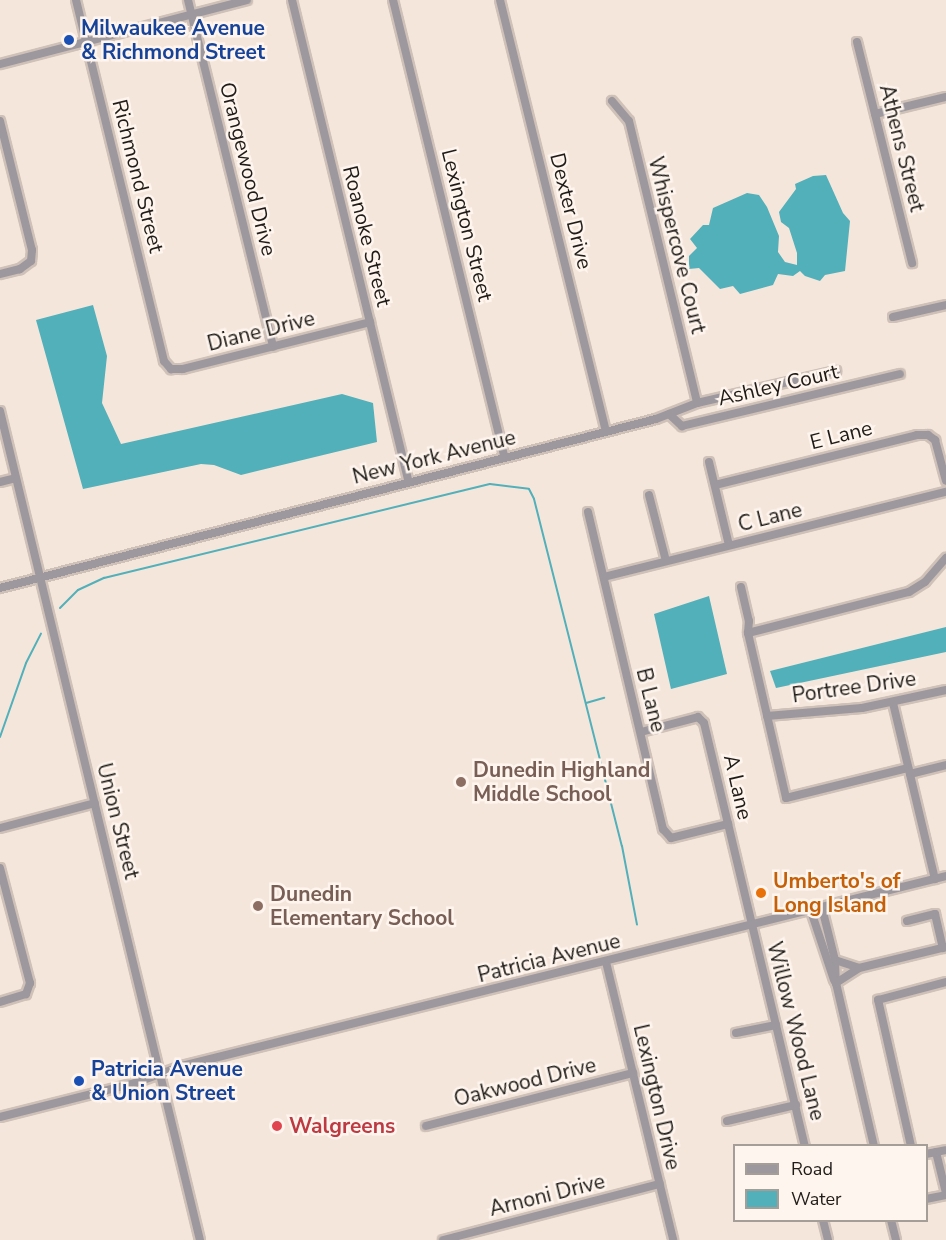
<!DOCTYPE html>
<style>
body{margin:0}
#map{position:relative;width:946px;height:1240px;overflow:hidden;background:#f5e6db;font-family:"Nunito Sans",sans-serif}
div>[style]{position:absolute}
.water>*{inset:0;background:#51b0ba}
.stream>*{height:2px;margin:-1px;padding:0 1px;transform-origin:1px;border-radius:1px;background:#51b0ba}
.roads{filter:drop-shadow(2px 0 #cfc1b8) drop-shadow(-2px 0 #cfc1b8) drop-shadow(0 2px #cfc1b8) drop-shadow(0 -2px #cfc1b8)}
.minor>*{height:8px;margin:-4px;padding:0 4px;transform-origin:4px;border-radius:4px;background:#9d989e}
.dots>*{width:16px;height:16px;translate:-50% -50%;box-sizing:border-box;border:3px solid #fdf5ee;border-radius:50%}
span{translate:-50% -50%;white-space:nowrap;text-align:center;line-height:1.15;-webkit-text-stroke:5px #fdf5ee;paint-order:stroke}
.transit-label{font-size:21px;color:#164399;font-weight:700}
.left{translate:0 -50%;text-align:left}
.street-label{font-size:21px;color:#201b17}
.education-label{font-size:21px;color:#785e54;font-weight:700}
.food-label{font-size:21px;color:#c56008;font-weight:700}
.health-label{font-size:21px;color:#be3a42;font-weight:700}
.legend{position:absolute;left:733px;top:1144px;width:195px;height:78px;box-sizing:border-box;background:#fdf5ee;border:2px solid #a59e98;margin:0;padding:8px 10px;list-style:none;font-size:18px;color:#201b17}
.legend li{display:flex;align-items:center;gap:12px;height:30px}
.legend b{width:30px;border:2px solid #a59e98}
</style>
<div id="map">
<div class="water">
<i style="clip-path:polygon(826px 175px,843px 213px,850px 221px,845px 271px,825px 275px,820px 281px,805px 276px,800px 271px,793px 276px,778px 274px,773px 285px,740px 294px,733px 286px,720px 289px,699px 268px,689px 269px,689px 256px,697px 248px,690px 239px,703px 225px,709px 225px,713px 208px,747px 193px,759px 195px,767px 207px,779px 236px,778px 252px,785px 262px,797px 265px,797px 253px,789px 228px,781px 222px,779px 212px,796px 189px,795px 184px,813px 176px)"></i>
<i style="clip-path:polygon(93px 305px,107px 356px,102px 403px,121px 444px,342px 394px,373px 403px,377px 442px,241px 475px,214px 465px,201px 464px,83px 489px,36px 320px)"></i>
<i style="clip-path:polygon(709px 596px,727px 674px,671px 689px,654px 614px)"></i>
<i style="clip-path:polygon(946px 627px,946px 652px,776px 688px,770px 671px)"></i>
</div>
<div class="stream">
<i style="left:60px;top:608px;width:25px;rotate:-45deg"></i>
<i style="left:78px;top:590px;width:29px;rotate:-25deg"></i>
<i style="left:104px;top:578px;width:397px;rotate:-13.7deg"></i>
<i style="left:490px;top:484px;width:39px;rotate:7deg"></i>
<i style="left:529px;top:489px;width:11px;rotate:63deg"></i>
<i style="left:534px;top:499px;width:358px;rotate:75.8deg"></i>
<i style="left:622px;top:846px;width:80px;rotate:79.2deg"></i>
<i style="left:586px;top:703px;width:19px;rotate:-16deg"></i>
<i style="left:0;top:737px;width:78px;rotate:-70.6deg"></i>
<i style="left:26px;top:663px;width:33px;rotate:-63deg"></i>
</div>
<div class="roads">
<div class="minor">
<i style="left:76px;top:0;width:372px;rotate:76.3deg"></i>
<i style="left:164px;top:361px;width:11px;rotate:49deg"></i>
<i style="left:171px;top:369px;width:12px"></i>
<i style="left:183px;top:369px;width:193px;rotate:-14.1deg"></i>
<i style="left:188px;top:0;width:357px;rotate:76.2deg"></i>
<i style="left:292px;top:0;width:495px;rotate:76.4deg"></i>
<i style="left:393px;top:0;width:471px;rotate:76.3deg"></i>
<i style="left:500px;top:0;width:444px;rotate:76.2deg"></i>
<i style="left:857px;top:42px;width:228px;rotate:76deg"></i>
<i style="left:0;top:64px;width:255px;rotate:-14.5deg"></i>
<i style="left:612px;top:101px;width:26px;rotate:50deg"></i>
<i style="left:629px;top:121px;width:290px;rotate:76.4deg"></i>
<i style="left:875px;top:114px;width:73px;rotate:-13.5deg"></i>
<i style="left:0;top:121px;width:133px;rotate:76.1deg"></i>
<i style="left:32px;top:250px;width:11px;rotate:95deg"></i>
<i style="left:31px;top:261px;width:14px;rotate:144deg"></i>
<i style="left:20px;top:269px;width:21px;rotate:166deg"></i>
<i style="left:893px;top:317px;width:54px;rotate:-12.8deg"></i>
<i style="left:0;top:411px;width:853px;rotate:76.44deg"></i>
<i style="left:669px;top:414px;width:18px;rotate:43deg"></i>
<i style="left:682px;top:426px;width:224px;rotate:-13.4deg"></i>
<i style="left:709px;top:462px;width:85px;rotate:76.5deg"></i>
<i style="left:0;top:482px;width:16px;rotate:-14deg"></i>
<i style="left:715px;top:485px;width:208px;rotate:-13.9deg"></i>
<i style="left:917px;top:435px;width:11px"></i>
<i style="left:928px;top:435px;width:9px;rotate:36deg"></i>
<i style="left:935px;top:440px;width:42px;rotate:75deg"></i>
<i style="left:649px;top:495px;width:68px;rotate:75.6deg"></i>
<i style="left:588px;top:512px;width:326px;rotate:76.7deg"></i>
<i style="left:663px;top:829px;width:12px;rotate:48deg"></i>
<i style="left:671px;top:838px;width:59px;rotate:-13.8deg"></i>
<i style="left:604px;top:577px;width:352px;rotate:-14deg"></i>
<i style="left:741px;top:587px;width:35px;rotate:77deg"></i>
<i style="left:749px;top:621px;width:12px;rotate:95deg"></i>
<i style="left:748px;top:633px;width:169px;rotate:77deg"></i>
<i style="left:786px;top:798px;width:126px;rotate:-13.8deg"></i>
<i style="left:0;top:588px;width:677px;rotate:-14.45deg"></i>
<i style="left:656px;top:419px;width:44px;rotate:-21.3deg"></i>
<i style="left:697px;top:403px;width:143px;rotate:-13deg"></i>
<i style="left:748px;top:633px;width:166px;rotate:-14.3deg"></i>
<i style="left:909px;top:592px;width:19px;rotate:-32deg"></i>
<i style="left:925px;top:582px;width:32px;rotate:-49deg"></i>
<i style="left:893px;top:703px;width:181px;rotate:76.6deg"></i>
<i style="left:767px;top:716px;width:95px;rotate:-4.8deg"></i>
<i style="left:862px;top:708px;width:86px;rotate:-12.1deg"></i>
<i style="left:641px;top:732px;width:59px;rotate:-14.7deg"></i>
<i style="left:698px;top:717px;width:8px;rotate:45deg"></i>
<i style="left:704px;top:723px;width:435px;rotate:76.6deg"></i>
<i style="left:910px;top:774px;width:37px;rotate:-14deg"></i>
<i style="left:0;top:828px;width:98px;rotate:-14.7deg"></i>
<i style="left:0;top:868px;width:119px;rotate:75.4deg"></i>
<i style="left:30px;top:983px;width:12px;rotate:110deg"></i>
<i style="left:26px;top:994px;width:27px;rotate:163deg"></i>
<i style="left:822px;top:908px;width:54px;rotate:76deg"></i>
<i style="left:835px;top:960px;width:23px;rotate:88deg"></i>
<i style="left:836px;top:983px;width:167px;rotate:76.9deg"></i>
<i style="left:811px;top:911px;width:73px;rotate:71.6deg"></i>
<i style="left:907px;top:921px;width:29px;rotate:-14deg"></i>
<i style="left:935px;top:914px;width:35px;rotate:77deg"></i>
<i style="left:835px;top:960px;width:25px;rotate:18deg"></i>
<i style="left:606px;top:962px;width:286px;rotate:76.4deg"></i>
<i style="left:836px;top:983px;width:27px;rotate:-33deg"></i>
<i style="left:859px;top:968px;width:89px;rotate:-13.6deg"></i>
<i style="left:736px;top:1033px;width:41px;rotate:-11.3deg"></i>
<i style="left:0;top:1117px;width:139px;rotate:-14.1deg"></i>
<i style="left:135px;top:1083px;width:50px;rotate:-19.9deg"></i>
<i style="left:182px;top:1066px;width:787px;rotate:-13.97deg"></i>
<i style="left:727px;top:1121px;width:71px;rotate:-13.1deg"></i>
<i style="left:426px;top:1126px;width:214px;rotate:-14.4deg"></i>
<i style="left:911px;top:1146px;width:150px;rotate:-102.7deg"></i>
<i style="left:878px;top:1000px;width:70px;rotate:-14.8deg"></i>
<i style="left:936px;top:1152px;width:42px;rotate:76.3deg"></i>
<i style="left:926px;top:1154px;width:20px;rotate:-11deg"></i>
<i style="left:926px;top:1199px;width:20px;rotate:-11deg"></i>
<i style="left:823px;top:1220px;width:21px;rotate:76deg"></i>
<i style="left:891px;top:1220px;width:21px;rotate:76deg"></i>
<i style="left:443px;top:1240px;width:224px;rotate:-14.5deg"></i>
</div>
</div>
<div class="dots">
<i style="left:69px;top:40px;background:#1a4fb4"></i>
<i style="left:461px;top:782px;background:#8d6e63"></i>
<i style="left:761px;top:893px;background:#e8710a"></i>
<i style="left:258px;top:906px;background:#8d6e63"></i>
<i style="left:79px;top:1081px;background:#1a4fb4"></i>
<i style="left:277px;top:1126px;background:#e0444e"></i>
</div>
<div class="transit-label">
<span class="left" style="left:81px;top:40px">Milwaukee Avenue<br>&amp; Richmond Street</span>
<span class="left" style="left:91px;top:1081px">Patricia Avenue<br>&amp; Union Street</span>
</div>
<div class="street-label">
<span style="left:902px;top:148px;rotate:76deg">Athens Street</span>
<span style="left:248px;top:169px;rotate:76deg">Orangewood Drive</span>
<span style="left:138px;top:176px;rotate:76deg">Richmond Street</span>
<span style="left:571px;top:211px;rotate:76deg">Dexter Drive</span>
<span style="left:467px;top:225px;rotate:76deg">Lexington Street</span>
<span style="left:367px;top:236px;rotate:76deg">Roanoke Street</span>
<span style="left:677px;top:245px;rotate:76deg">Whispercove Court</span>
<span style="left:261px;top:331px;rotate:-14deg">Diane Drive</span>
<span style="left:778px;top:385px;rotate:-13deg">Ashley Court</span>
<span style="left:841px;top:435px;rotate:-14deg">E Lane</span>
<span style="left:434px;top:457px;rotate:-14deg">New York Avenue</span>
<span style="left:770px;top:517px;rotate:-14deg">C Lane</span>
<span style="left:854px;top:687px;rotate:-8deg">Portree Drive</span>
<span style="left:651px;top:700px;rotate:76deg">B Lane</span>
<span style="left:738px;top:787px;rotate:77deg">A Lane</span>
<span style="left:118px;top:821px;rotate:76deg">Union Street</span>
<span style="left:549px;top:958px;rotate:-14deg">Patricia Avenue</span>
<span style="left:796px;top:1031px;rotate:76deg">Willow Wood Lane</span>
<span style="left:525px;top:1082px;rotate:-14deg">Oakwood Drive</span>
<span style="left:657px;top:1097px;rotate:77deg">Lexington Drive</span>
<span style="left:547px;top:1195px;rotate:-14deg">Arnoni Drive</span>
</div>
<div class="education-label">
<span class="left" style="left:473px;top:782px">Dunedin Highland<br>Middle School</span>
<span class="left" style="left:270px;top:906px">Dunedin<br>Elementary School</span>
</div>
<div class="food-label">
<span class="left" style="left:773px;top:893px">Umberto's of<br>Long Island</span>
</div>
<div class="health-label">
<span class="left" style="left:289px;top:1126px">Walgreens</span>
</div>
<ul class="legend">
<li><b style="height:8px;background:#9d989e"></b>Road</li>
<li><b style="height:16px;background:#51b0ba"></b>Water</li>
</ul>
</div>
